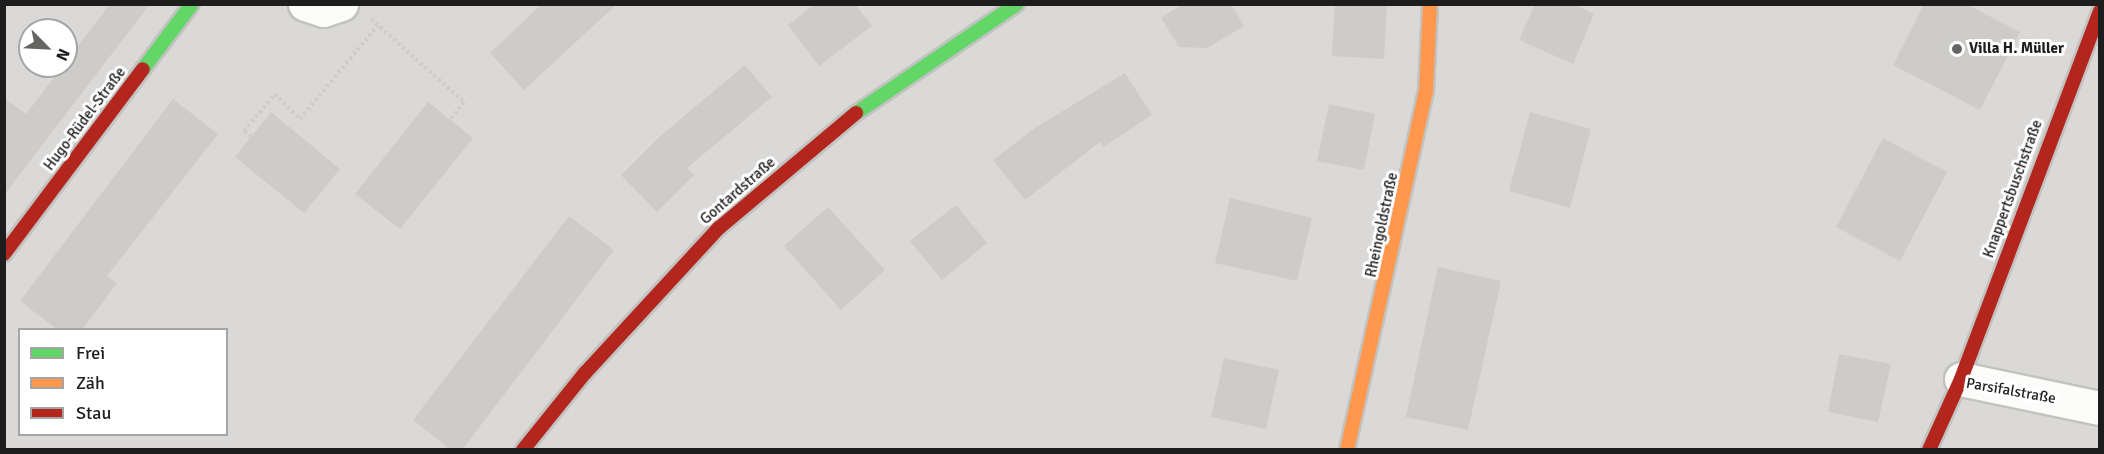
<!DOCTYPE html>
<meta charset="utf-8">
<style>
body{margin:0}
#map{position:relative;width:2104px;height:454px;overflow:hidden;background:#ebeae6;font-family:Signika,sans-serif}
div>[style]{position:absolute}
.residential>*{inset:0;background:#dad9d7}
.building>*{inset:0;background:#ceccc9}
.path>*{height:4px;margin-top:-2px;transform-origin:0;background:repeating-linear-gradient(90deg,#d4cac6 0 3px,transparent 0 6px)}
.roads{filter:drop-shadow(2px 0 #c2c2c0) drop-shadow(-2px 0 #c2c2c0) drop-shadow(0 2px #c2c2c0) drop-shadow(0 -2px #c2c2c0)}
.street>*{height:33px;margin:-16.5px;padding:0 16.5px;transform-origin:16.5px;border-radius:16.5px;background:#fcfcfb}
.fast>*{height:14px;margin:-7px;padding:0 7px;transform-origin:7px;border-radius:7px;background:#63d668}
.slow>*{height:14px;margin:-7px;padding:0 7px;transform-origin:7px;border-radius:7px;background:#ff974d}
.jam>*{height:14px;margin:-7px;padding:0 7px;transform-origin:7px;border-radius:7px;background:#b3261e}
.dots>*{width:16px;height:16px;translate:-50% -50%;box-sizing:border-box;border:3px solid #fff;border-radius:50%}
span{translate:-50% -50%;white-space:nowrap;text-align:center;line-height:1.15;-webkit-text-stroke:6px #fff;paint-order:stroke}
.poi-label{font-size:15px;color:#1d1d1d;font-weight:700}
.left{translate:0 -50%;text-align:left}
.street-label{font-size:15px;color:#1d1d1d}
.frame{position:absolute;inset:0;border:6px solid #1d1d1d;pointer-events:none}
.legend{position:absolute;left:18px;top:328px;width:210px;height:108px;box-sizing:border-box;background:#fff;border:2px solid #a5a5a5;margin:0;padding:8px 10px;list-style:none;font-size:18px;color:#1d1d1d}
.legend li{display:flex;align-items:center;gap:12px;height:30px}
.legend b{width:30px;border:2px solid #a5a5a5}
.north{position:absolute;left:18px;top:18px;width:60px;height:60px;box-sizing:border-box;background:#fff;border:2px solid #a5a5a5;border-radius:50%;rotate:114deg;font-size:16px;font-weight:700;line-height:24px;text-align:center;color:#1d1d1d}
.north::after{content:'';display:block;margin:auto;width:21px;height:27px;background:#656563;clip-path:polygon(50% 0,100% 100%,50% 72%,0 100%)}
</style>
<div id="map">
<div class="residential">
<i style="clip-path:polygon(evenodd,5px 5px,2099px 5px,2099px 449px,5px 449px,5px 5px,30px 30px,66px 30px,66px 66px,30px 66px,30px 30px,5px 5px,20px 330px,226px 330px,226px 434px,20px 434px,20px 330px)"></i>
</div>
<div class="building">
<i style="clip-path:polygon(110px 4px,150px 4px,4px 195px,4px 98px,26px 114px)"></i>
<i style="clip-path:polygon(542px 4px,617px 4px,524px 90px,490px 53px)"></i>
<i style="clip-path:polygon(815px 4px,855px 4px,872px 26px,819px 66px,788px 25px)"></i>
<i style="clip-path:polygon(1183px 4px,1231px 4px,1244px 26px,1207px 48px,1179px 47px,1161px 18px)"></i>
<i style="clip-path:polygon(1335px 4px,1387px 4px,1384px 59px,1332px 56px)"></i>
<i style="clip-path:polygon(1535px 4px,1573px 4px,1594px 14px,1573px 64px,1519px 40px)"></i>
<i style="clip-path:polygon(1924px 4px,1966px 4px,2020px 32px,1980px 110px,1893px 65px)"></i>
<i style="clip-path:polygon(745px 65px,772px 97px,687px 168px,694px 175px,657px 212px,621px 175px,658px 138px)"></i>
<i style="clip-path:polygon(1125px 73px,1152px 115px,1103px 147px,1100px 142px,1025px 200px,993px 160px,1035px 128px)"></i>
<i style="clip-path:polygon(173px 99px,218px 134px,107px 276px,117px 283px,82px 330px,58px 330px,20px 301px)"></i>
<i style="clip-path:polygon(428px 102px,473px 138px,400px 229px,355px 194px)"></i>
<i style="clip-path:polygon(1329px 104px,1375px 114px,1364px 170px,1317px 161px)"></i>
<i style="clip-path:polygon(271px 112px,340px 169px,304px 213px,235px 157px)"></i>
<i style="clip-path:polygon(1530px 112px,1591px 129px,1570px 208px,1509px 191px)"></i>
<i style="clip-path:polygon(1883px 138px,1947px 172px,1900px 261px,1836px 227px)"></i>
<i style="clip-path:polygon(1230px 198px,1312px 218px,1297px 281px,1215px 263px)"></i>
<i style="clip-path:polygon(956px 205px,987px 243px,942px 280px,910px 241px)"></i>
<i style="clip-path:polygon(828px 207px,885px 270px,841px 310px,784px 246px)"></i>
<i style="clip-path:polygon(569px 216px,614px 250px,462px 450px,451px 450px,413px 420px)"></i>
<i style="clip-path:polygon(1438px 267px,1501px 281px,1468px 430px,1406px 417px)"></i>
<i style="clip-path:polygon(1839px 354px,1891px 364px,1878px 422px,1828px 412px)"></i>
<i style="clip-path:polygon(1224px 358px,1279px 370px,1266px 429px,1211px 417px)"></i>
</div>
<div class="path">
<i style="left:371px;top:19px;width:125px;rotate:41.7deg"></i>
<i style="left:464px;top:102px;width:23px;rotate:128deg"></i>
<i style="left:251px;top:137px;width:9px;rotate:-139deg"></i>
<i style="left:244px;top:131px;width:48px;rotate:-50deg"></i>
<i style="left:275px;top:94px;width:35px;rotate:45deg"></i>
<i style="left:300px;top:119px;width:122px;rotate:-50.3deg"></i>
</div>
<div class="roads">
<div class="street">
<i style="left:305px;top:4px;width:19px;rotate:18deg"></i>
<i style="left:323px;top:10px;width:19px;rotate:-18deg"></i>
<i style="left:1961px;top:379px;width:142px;rotate:11.8deg"></i>
</div>
<div class="fast">
<i style="left:143px;top:69px;width:81px;rotate:-53deg"></i>
<i style="left:856px;top:113px;width:194px;rotate:-34.1deg"></i>
</div>
<div class="slow">
<i style="left:1347px;top:450px;width:367px;rotate:-77.6deg"></i>
<i style="left:1426px;top:92px;width:88px;rotate:-87.4deg"></i>
</div>
<div class="jam">
<i style="left:4px;top:254px;width:231px;rotate:-53.1deg"></i>
<i style="left:523px;top:450px;width:99px;rotate:-51.2deg"></i>
<i style="left:585px;top:373px;width:197px;rotate:-47.3deg"></i>
<i style="left:719px;top:228px;width:179px;rotate:-40deg"></i>
<i style="left:1929px;top:450px;width:78px;rotate:-65.7deg"></i>
<i style="left:1961px;top:379px;width:393px;rotate:-69.3deg"></i>
</div>
</div>
<div class="dots">
<i style="left:1957px;top:49px;background:#656563"></i>
</div>
<div class="poi-label">
<span class="left" style="left:1969px;top:49px">Villa H. Müller</span>
</div>
<div class="street-label">
<span style="left:85px;top:119px;rotate:-53deg">Hugo-Rüdel-Straße</span>
<span style="left:2013px;top:189px;rotate:-70deg">Knappertsbuschstraße</span>
<span style="left:738px;top:191px;rotate:-41deg">Gontardstraße</span>
<span style="left:1382px;top:225px;rotate:-78deg">Rheingoldstraße</span>
<span style="left:2011px;top:391px;rotate:10deg">Parsifalstraße</span>
</div>
<div class="frame"></div>
<ul class="legend">
<li><b style="height:8px;background:#63d668"></b>Frei</li>
<li><b style="height:8px;background:#ff974d"></b>Zäh</li>
<li><b style="height:8px;background:#b3261e"></b>Stau</li>
</ul>
<div class="north">N</div>
</div>
